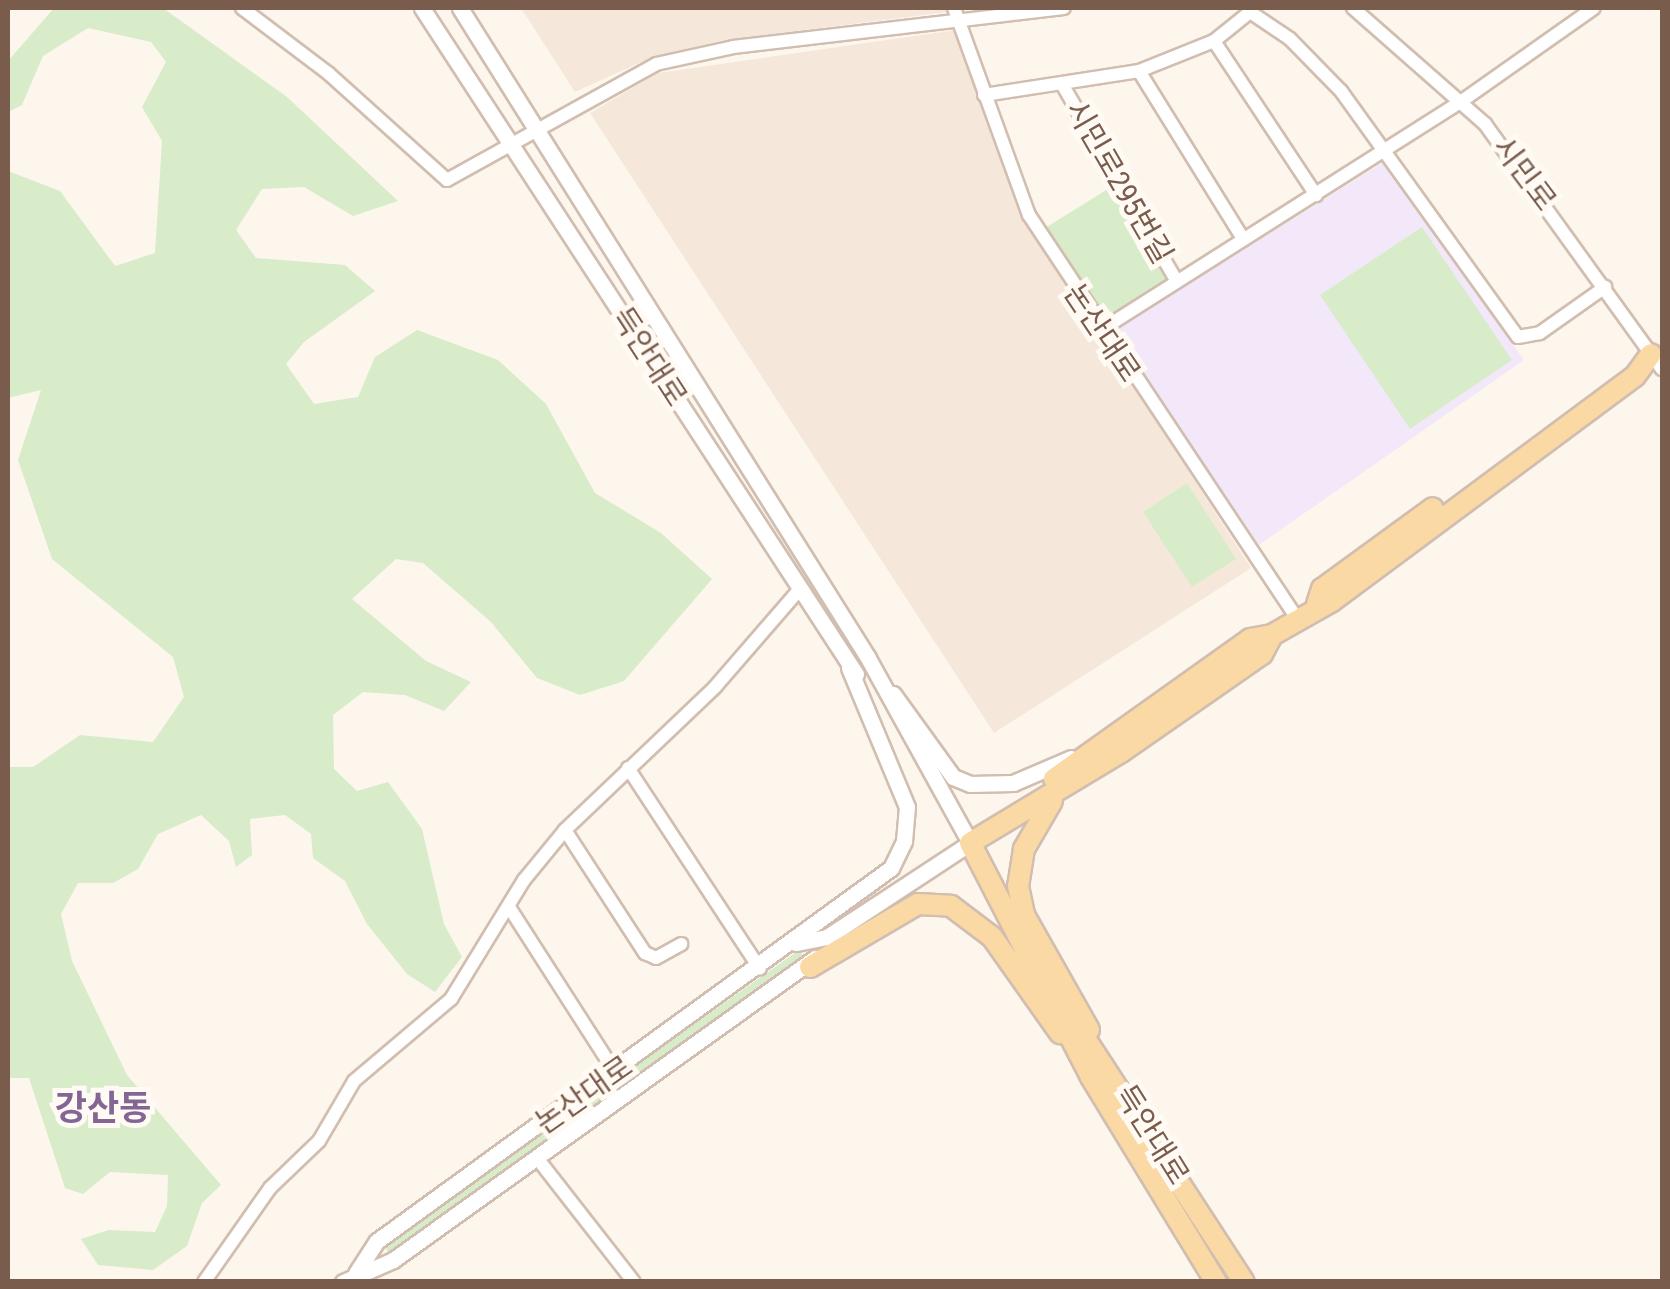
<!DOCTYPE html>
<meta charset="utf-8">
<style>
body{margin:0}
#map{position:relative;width:1670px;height:1289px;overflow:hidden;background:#fdf6ec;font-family:"Roboto Condensed","Noto Sans KR",sans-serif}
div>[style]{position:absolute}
.residential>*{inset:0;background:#f5e8da}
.education>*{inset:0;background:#f3e8fa}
.green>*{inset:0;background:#d8ecc9}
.roads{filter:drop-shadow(2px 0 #d1beb0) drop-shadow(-2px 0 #d1beb0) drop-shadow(0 2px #d1beb0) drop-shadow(0 -2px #d1beb0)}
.minor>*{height:12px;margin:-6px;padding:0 6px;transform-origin:6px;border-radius:6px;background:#fff}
.tertiary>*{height:15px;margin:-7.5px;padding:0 7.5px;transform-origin:7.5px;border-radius:7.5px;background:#fff}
.primary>*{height:20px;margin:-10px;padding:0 10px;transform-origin:10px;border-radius:10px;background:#fbd9a5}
span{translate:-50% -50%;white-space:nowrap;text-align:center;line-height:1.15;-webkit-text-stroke:10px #fffaf3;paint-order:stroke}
.street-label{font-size:30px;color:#7a5c4d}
.quarter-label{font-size:35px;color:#846695;font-weight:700}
.frame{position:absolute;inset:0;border:10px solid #7a5c4d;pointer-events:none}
</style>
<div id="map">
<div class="residential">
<i style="clip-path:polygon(521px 8px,945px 8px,947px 12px,724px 40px,650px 58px,575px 92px)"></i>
<i style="clip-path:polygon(956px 30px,1016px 204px,1251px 568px,994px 733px,590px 113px,658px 73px)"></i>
</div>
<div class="education">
<i style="clip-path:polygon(1382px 163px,1524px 360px,1259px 545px,1114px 331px)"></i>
</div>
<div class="green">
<i style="clip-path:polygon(54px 8px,163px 8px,287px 97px,398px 201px,353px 216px,304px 187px,262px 189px,236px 230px,256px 258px,345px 265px,375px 291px,304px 342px,286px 364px,314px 404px,358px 397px,375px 357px,417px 330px,498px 360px,546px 404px,595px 493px,661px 533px,712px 579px,624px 681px,580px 695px,537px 678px,491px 622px,423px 563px,396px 559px,352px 599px,426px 661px,471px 682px,444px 711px,405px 695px,363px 692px,333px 715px,334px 769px,357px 791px,388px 782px,422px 829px,444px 924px,462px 957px,435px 992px,407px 974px,367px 924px,345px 881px,313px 858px,311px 834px,285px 815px,250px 819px,252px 855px,236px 867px,229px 841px,201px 815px,158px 834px,138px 869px,113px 883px,78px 883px,61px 914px,72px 961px,127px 1075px,221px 1185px,202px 1203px,187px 1246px,153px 1270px,98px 1265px,81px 1239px,109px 1230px,155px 1232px,167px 1206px,168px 1175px,110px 1172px,83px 1194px,65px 1188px,29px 1078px,8px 1078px,8px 767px,33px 767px,80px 735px,153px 742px,184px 697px,173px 657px,52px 559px,18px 460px,41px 390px,8px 398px,8px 171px,60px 191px,115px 266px,155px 253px,162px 141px,142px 107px,166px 62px,151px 42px,88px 28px,43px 56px,22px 105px,8px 112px,8px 61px)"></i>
<i style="clip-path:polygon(1111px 187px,1169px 279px,1103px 322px,1042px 230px)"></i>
<i style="clip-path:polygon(1422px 227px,1512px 360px,1410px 429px,1320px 295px)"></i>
<i style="clip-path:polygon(1187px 483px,1236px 559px,1192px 587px,1143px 512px)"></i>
<i style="clip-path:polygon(799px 950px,805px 959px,389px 1253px,383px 1245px)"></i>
</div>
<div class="roads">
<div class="minor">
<i style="left:242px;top:8px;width:108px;rotate:37.1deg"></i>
<i style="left:328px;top:73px;width:160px;rotate:42deg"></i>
<i style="left:447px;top:180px;width:239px;rotate:-29deg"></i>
<i style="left:656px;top:64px;width:79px;rotate:-12.4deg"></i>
<i style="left:733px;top:47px;width:333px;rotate:-6.7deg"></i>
<i style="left:954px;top:8px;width:220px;rotate:70.1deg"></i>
<i style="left:1029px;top:215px;width:484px;rotate:56.4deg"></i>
<i style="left:1353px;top:8px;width:176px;rotate:41.3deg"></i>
<i style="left:1485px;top:124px;width:302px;rotate:54.2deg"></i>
<i style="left:1214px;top:41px;width:185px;rotate:56.5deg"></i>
<i style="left:1139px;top:71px;width:198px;rotate:58.2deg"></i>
<i style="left:1062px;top:84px;width:227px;rotate:59.8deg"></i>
<i style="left:984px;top:95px;width:157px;rotate:-8.8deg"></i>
<i style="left:1139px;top:71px;width:81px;rotate:-21.8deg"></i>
<i style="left:1214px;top:41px;width:46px;rotate:-38.9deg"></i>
<i style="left:1250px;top:12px;width:48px;rotate:34deg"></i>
<i style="left:1290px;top:39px;width:73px;rotate:45.6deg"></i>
<i style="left:1341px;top:91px;width:303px;rotate:54.3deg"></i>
<i style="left:1518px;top:337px;width:22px;rotate:-10deg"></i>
<i style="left:1540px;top:333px;width:80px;rotate:-35.3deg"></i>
<i style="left:1101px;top:330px;width:428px;rotate:-32.4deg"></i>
<i style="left:1462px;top:101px;width:161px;rotate:-35.2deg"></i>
<i style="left:628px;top:768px;width:240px;rotate:56.7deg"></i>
<i style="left:565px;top:830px;width:147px;rotate:57deg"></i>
<i style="left:645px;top:953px;width:12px;rotate:24deg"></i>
<i style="left:656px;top:958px;width:29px;rotate:-29deg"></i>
<i style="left:509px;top:907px;width:196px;rotate:57.3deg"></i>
<i style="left:537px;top:1158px;width:157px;rotate:52deg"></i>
<i style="left:204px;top:1282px;width:115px;rotate:-54.9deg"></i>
<i style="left:270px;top:1188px;width:68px;rotate:-43.8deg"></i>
<i style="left:319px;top:1141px;width:69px;rotate:-59.7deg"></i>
<i style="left:354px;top:1081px;width:127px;rotate:-40.2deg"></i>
<i style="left:451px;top:999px;width:140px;rotate:-58.5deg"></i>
<i style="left:524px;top:880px;width:65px;rotate:-50.6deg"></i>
<i style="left:565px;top:830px;width:207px;rotate:-43.6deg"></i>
<i style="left:715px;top:687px;width:128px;rotate:-49.1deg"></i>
</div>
<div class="tertiary">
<i style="left:422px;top:8px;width:795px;rotate:56.91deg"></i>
<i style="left:460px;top:8px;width:767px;rotate:57.88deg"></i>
<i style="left:868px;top:658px;width:211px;rotate:61.1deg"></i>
<i style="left:970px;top:843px;width:171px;rotate:146.7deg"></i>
<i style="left:827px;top:937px;width:32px;rotate:169deg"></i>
<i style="left:893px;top:694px;width:102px;rotate:54.1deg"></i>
<i style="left:953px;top:777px;width:18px;rotate:22deg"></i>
<i style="left:970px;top:784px;width:43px;rotate:-1.3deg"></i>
<i style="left:1013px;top:783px;width:63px;rotate:-23.3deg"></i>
<i style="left:356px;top:1273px;width:38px;rotate:-57deg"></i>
<i style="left:377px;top:1241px;width:635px;rotate:-35.97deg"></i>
<i style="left:891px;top:868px;width:30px;rotate:-64deg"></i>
<i style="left:904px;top:841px;width:34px;rotate:-85deg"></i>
<i style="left:907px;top:807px;width:151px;rotate:-112.6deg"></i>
<i style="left:343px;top:1282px;width:55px;rotate:-23.7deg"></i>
<i style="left:393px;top:1260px;width:519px;rotate:-35.59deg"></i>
</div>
<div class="primary">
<i style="left:1317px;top:604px;width:16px;rotate:-72deg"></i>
<i style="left:1322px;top:589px;width:137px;rotate:-36.1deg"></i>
<i style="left:1054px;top:779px;width:241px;rotate:-35.5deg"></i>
<i style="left:1250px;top:639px;width:22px;rotate:-10deg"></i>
<i style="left:1272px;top:635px;width:69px;rotate:-29.5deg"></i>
<i style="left:1332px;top:601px;width:377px;rotate:-36.6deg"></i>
<i style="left:1635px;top:376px;width:27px;rotate:-54deg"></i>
<i style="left:1052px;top:801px;width:56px;rotate:120.3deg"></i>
<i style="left:1024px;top:849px;width:37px;rotate:99deg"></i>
<i style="left:1018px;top:886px;width:30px;rotate:78deg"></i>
<i style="left:1024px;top:915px;width:132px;rotate:60.5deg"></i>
<i style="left:810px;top:967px;width:125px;rotate:-30.3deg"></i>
<i style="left:918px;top:904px;width:33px;rotate:3deg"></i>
<i style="left:951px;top:906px;width:51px;rotate:37.1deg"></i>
<i style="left:992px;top:937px;width:118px;rotate:54.7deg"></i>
<i style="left:1075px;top:1023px;width:309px;rotate:56.9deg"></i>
<i style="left:1216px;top:1282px;width:240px;rotate:-121.4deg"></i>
<i style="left:1091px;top:1077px;width:263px;rotate:-117.3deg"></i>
<i style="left:970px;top:843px;width:176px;rotate:-31.1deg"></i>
<i style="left:1121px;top:752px;width:172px;rotate:-34.8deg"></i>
<i style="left:1262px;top:654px;width:21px;rotate:-62deg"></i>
</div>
</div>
<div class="street-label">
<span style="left:1524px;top:174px;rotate:53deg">시민로</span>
<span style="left:1119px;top:182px;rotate:60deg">시민로295번길</span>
<span style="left:1102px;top:333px;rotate:56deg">논산대로</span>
<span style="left:649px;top:357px;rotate:57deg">득안대로</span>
<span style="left:584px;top:1095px;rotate:-35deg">논산대로</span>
<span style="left:1152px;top:1135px;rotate:58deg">득안대로</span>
</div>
<div class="quarter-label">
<span style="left:103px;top:1109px">강산동</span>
</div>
<div class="frame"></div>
</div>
